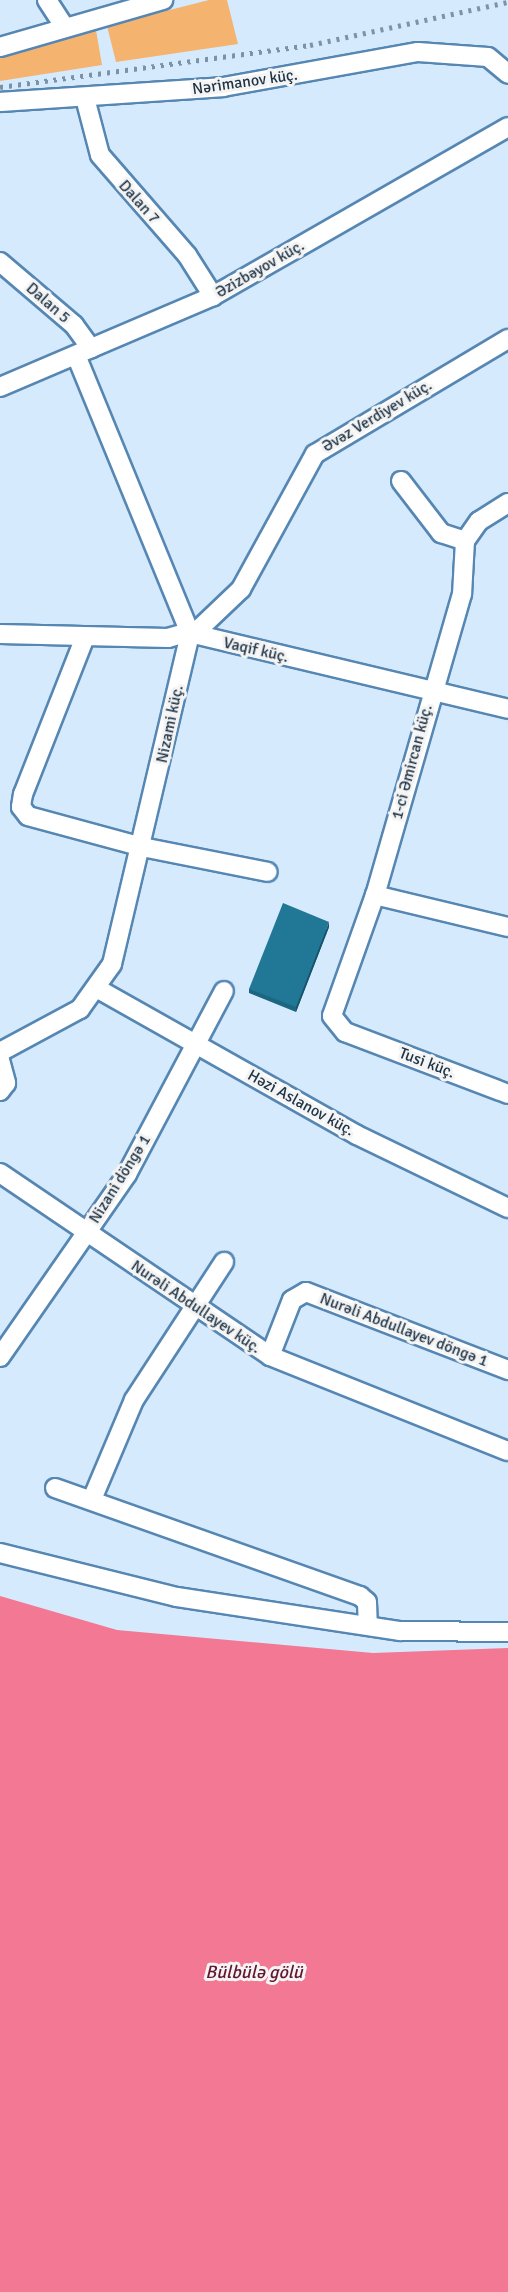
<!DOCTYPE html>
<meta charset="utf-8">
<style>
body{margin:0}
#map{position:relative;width:508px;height:2292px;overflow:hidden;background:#d6eafd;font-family:Signika,sans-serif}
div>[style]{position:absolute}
.green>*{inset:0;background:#f4b36f}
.water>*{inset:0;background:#f27894}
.roads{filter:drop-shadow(2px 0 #5687b3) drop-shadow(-2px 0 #5687b3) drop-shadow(0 2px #5687b3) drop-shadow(0 -2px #5687b3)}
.street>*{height:18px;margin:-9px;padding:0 9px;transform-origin:9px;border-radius:9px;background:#fff}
.rail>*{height:4.5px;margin-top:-2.25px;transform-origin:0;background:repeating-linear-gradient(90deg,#7d92a4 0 3px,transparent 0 9px)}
.wall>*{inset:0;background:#1c6681}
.shaded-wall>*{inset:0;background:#175369}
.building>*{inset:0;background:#217796}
span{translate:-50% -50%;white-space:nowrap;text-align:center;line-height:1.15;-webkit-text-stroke:6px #f4f4f4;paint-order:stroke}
.street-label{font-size:16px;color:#1e3345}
.water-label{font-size:18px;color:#63162e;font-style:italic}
</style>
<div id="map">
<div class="green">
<i style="clip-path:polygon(209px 0,227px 0,238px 44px,116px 62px,107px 26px)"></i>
<i style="clip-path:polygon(96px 30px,102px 65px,0 81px,0 56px)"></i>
</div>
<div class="water">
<i style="clip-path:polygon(0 1596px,117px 1630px,373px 1653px,508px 1648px,508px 2292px,0 2292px)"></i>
</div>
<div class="roads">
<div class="street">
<i style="left:47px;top:0;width:33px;rotate:57deg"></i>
<i style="left:0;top:47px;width:170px;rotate:-16.1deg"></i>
<i style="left:85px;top:98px;width:59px;rotate:75.3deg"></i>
<i style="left:100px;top:155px;width:133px;rotate:49deg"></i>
<i style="left:187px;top:255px;width:49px;rotate:57.6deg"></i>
<i style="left:0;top:102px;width:224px;rotate:-3.8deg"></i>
<i style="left:223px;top:87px;width:198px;rotate:-10.2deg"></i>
<i style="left:418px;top:52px;width:70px;rotate:4.1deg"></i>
<i style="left:488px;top:57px;width:26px;rotate:40deg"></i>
<i style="left:0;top:262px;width:97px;rotate:40.4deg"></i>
<i style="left:74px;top:325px;width:29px;rotate:54deg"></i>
<i style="left:0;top:387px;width:232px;rotate:-23.1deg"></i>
<i style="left:213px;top:296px;width:340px;rotate:-29.8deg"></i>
<i style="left:401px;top:481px;width:66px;rotate:52.4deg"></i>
<i style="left:441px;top:533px;width:25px;rotate:18deg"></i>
<i style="left:508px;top:503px;width:34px;rotate:148deg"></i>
<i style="left:479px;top:521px;width:24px;rotate:125deg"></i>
<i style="left:465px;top:541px;width:53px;rotate:93.2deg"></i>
<i style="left:462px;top:594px;width:313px;rotate:106.1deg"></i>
<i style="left:375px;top:895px;width:128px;rotate:109.6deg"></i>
<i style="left:332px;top:1016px;width:21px;rotate:51deg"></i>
<i style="left:345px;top:1032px;width:174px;rotate:20.8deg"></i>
<i style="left:190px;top:633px;width:327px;rotate:13.4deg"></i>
<i style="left:0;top:634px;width:168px;rotate:1.4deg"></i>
<i style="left:168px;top:638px;width:32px;rotate:-16deg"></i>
<i style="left:199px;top:629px;width:58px;rotate:-43.6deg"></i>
<i style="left:241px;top:589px;width:154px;rotate:-61.3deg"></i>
<i style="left:315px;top:454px;width:225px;rotate:-30.8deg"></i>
<i style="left:85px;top:637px;width:169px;rotate:111.5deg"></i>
<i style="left:23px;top:794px;width:13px;rotate:99deg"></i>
<i style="left:21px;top:807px;width:11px;rotate:52deg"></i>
<i style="left:28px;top:816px;width:118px;rotate:15.2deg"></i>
<i style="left:142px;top:847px;width:128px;rotate:11.2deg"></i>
<i style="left:375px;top:895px;width:137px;rotate:13.5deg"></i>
<i style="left:98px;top:989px;width:297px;rotate:29.4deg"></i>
<i style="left:357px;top:1135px;width:168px;rotate:25.8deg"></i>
<i style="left:0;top:1052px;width:91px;rotate:-28.3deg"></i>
<i style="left:80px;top:1009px;width:55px;rotate:-54.6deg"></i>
<i style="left:112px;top:964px;width:340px;rotate:-76.7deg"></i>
<i style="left:190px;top:633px;width:300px;rotate:-112.3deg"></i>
<i style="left:0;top:1060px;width:24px;rotate:75deg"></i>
<i style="left:6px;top:1083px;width:10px;rotate:127deg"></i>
<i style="left:0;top:1173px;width:326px;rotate:34.1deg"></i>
<i style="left:270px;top:1356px;width:256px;rotate:21.8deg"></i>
<i style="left:270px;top:1356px;width:60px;rotate:-68.6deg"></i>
<i style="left:292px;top:1300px;width:16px;rotate:-30deg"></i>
<i style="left:306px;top:1292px;width:217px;rotate:21.1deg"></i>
<i style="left:0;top:1357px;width:223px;rotate:-55.2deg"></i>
<i style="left:127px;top:1174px;width:207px;rotate:-62.1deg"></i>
<i style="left:55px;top:1488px;width:324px;rotate:19.5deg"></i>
<i style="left:360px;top:1596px;width:9px;rotate:41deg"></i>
<i style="left:367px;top:1602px;width:23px;rotate:88deg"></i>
<i style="left:93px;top:1497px;width:105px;rotate:-67.1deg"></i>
<i style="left:134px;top:1400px;width:165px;rotate:-56.9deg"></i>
<i style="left:0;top:1553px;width:182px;rotate:14deg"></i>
<i style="left:177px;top:1597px;width:226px;rotate:8.7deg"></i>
<i style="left:400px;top:1631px;width:108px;rotate:0.5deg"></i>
</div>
</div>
<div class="rail">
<i style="left:0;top:87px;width:313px;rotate:-7.7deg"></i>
<i style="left:310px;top:45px;width:203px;rotate:-12.3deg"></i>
</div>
<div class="wall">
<i style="clip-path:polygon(329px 927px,296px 1012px,249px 993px,249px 989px)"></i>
</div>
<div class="shaded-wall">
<i style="clip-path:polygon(329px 922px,329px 927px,296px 1012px,296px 1007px)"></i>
</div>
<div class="building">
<i style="clip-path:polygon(283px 903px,329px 922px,296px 1007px,249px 989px)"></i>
</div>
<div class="street-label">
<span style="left:245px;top:82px;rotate:-8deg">Nərimanov küç.</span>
<span style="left:139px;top:202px;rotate:48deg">Dalan 7</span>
<span style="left:260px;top:269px;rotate:-30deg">Əzizbəyov küç.</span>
<span style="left:48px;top:303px;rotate:41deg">Dalan 5</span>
<span style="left:377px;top:416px;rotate:-31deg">Əvəz Verdiyev küç.</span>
<span style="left:256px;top:650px;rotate:13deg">Vaqif küç.</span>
<span style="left:170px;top:724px;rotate:-78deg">Nizami küç.</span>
<span style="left:412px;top:762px;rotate:-75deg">1-ci Əmircan küç.</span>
<span style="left:427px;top:1063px;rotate:21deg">Tusi küç.</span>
<span style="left:301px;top:1103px;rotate:29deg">Həzi Aslanov küç.</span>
<span style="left:120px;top:1179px;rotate:-58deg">Nizani döngə 1</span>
<span style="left:196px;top:1307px;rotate:34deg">Nurəli Abdullayev küç.</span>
<span style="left:404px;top:1330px;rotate:21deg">Nurəli Abdullayev döngə 1</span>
</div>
<div class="water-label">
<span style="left:254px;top:1972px">Bülbülə gölü</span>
</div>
</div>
